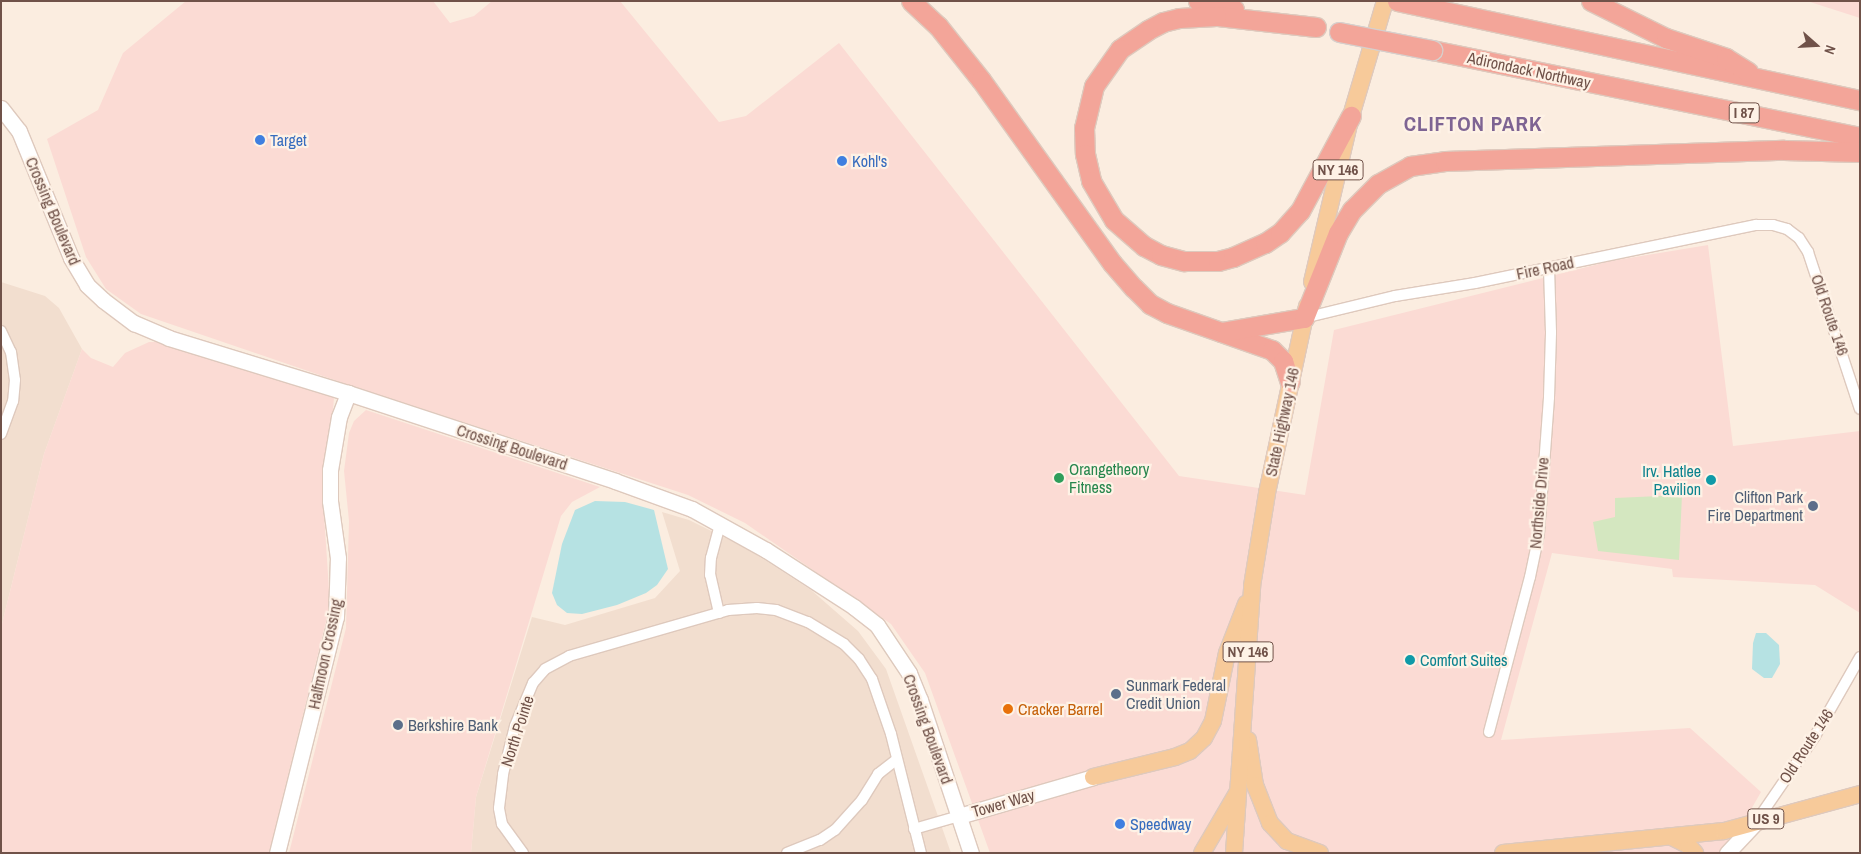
<!DOCTYPE html>
<style>
body{margin:0}
#map{position:relative;width:1861px;height:854px;overflow:hidden;background:#fbede0;font-family:"Archivo Narrow",sans-serif}
div>[style]{position:absolute}
.residential>*{inset:0;background:#f2decf}
.commercial>*{inset:0;background:#fbdbd4}
.green>*{inset:0;background:#d4e7c0}
.water>*{inset:0;background:#b6e2e3}
.roads{filter:drop-shadow(1px 0 #dec9bd) drop-shadow(-1px 0 #dec9bd) drop-shadow(0 1px #dec9bd) drop-shadow(0 -1px #dec9bd)}
.street>*{height:10px;margin:-5px;padding:0 5px;transform-origin:5px;border-radius:5px;background:#fff}
.secondary>*{height:15px;margin:-7.5px;padding:0 7.5px;transform-origin:7.5px;border-radius:7.5px;background:#fff}
.primary>*{height:16px;margin:-8px;padding:0 8px;transform-origin:8px;border-radius:8px;background:#f7ca9a}
.highway>*{height:19px;margin:-9.5px;padding:0 9.5px;transform-origin:9.5px;border-radius:9.5px;background:#f3a599}
.bridges{filter:drop-shadow(1px 0 #d7cfcc) drop-shadow(-1px 0 #d7cfcc) drop-shadow(0 1px #d7cfcc) drop-shadow(0 -1px #d7cfcc)}
.highway-bridge>*{height:19px;margin:-9.5px;padding:0 9.5px;transform-origin:9.5px;border-radius:9.5px;background:#f3a599}
.dots>*{width:14px;height:14px;translate:-50% -50%;box-sizing:border-box;border:2px solid #fef2e6;border-radius:50%}
span{translate:-50% -50%;white-space:nowrap;text-align:center;line-height:1.15;-webkit-text-stroke:4.5px #fef2e6;paint-order:stroke}
.shield-label span{padding:1px 4px;background:#fef2e6;border:1px solid;border-radius:4px;-webkit-text-stroke-width:0}
.shield-label{font-size:15px;color:#705249;font-weight:700}
.street-label{font-size:16px;color:#705249}
.shop-label{font-size:16px;color:#366cbe}
.left{translate:0 -50%;text-align:left}
.leisure-label{font-size:16px;color:#27864d}
.culture-label{font-size:16px;color:#0d838f}
.right{translate:-100% -50%;text-align:right}
.service-label{font-size:16px;color:#4e5e75}
.food-label{font-size:16px;color:#c56008}
.district-label{font-size:21px;color:#7e6493;font-weight:700;letter-spacing:1px}
.frame{position:absolute;inset:0;border:2px solid #705249;pointer-events:none}
.north{position:absolute;left:1791px;top:20px;width:50px;height:50px;-webkit-text-stroke:4px #fef2e6;paint-order:stroke;rotate:109deg;font-size:14px;font-weight:700;line-height:20px;text-align:center;color:#705249}
.north::after{content:'';display:block;margin:auto;width:18px;height:22px;background:#705249;clip-path:polygon(50% 0,100% 100%,50% 72%,0 100%)}
</style>
<div id="map">
<div class="residential">
<i style="clip-path:polygon(1px 282px,45px 296px,59px 308px,82px 349px,44px 454px,1px 628px)"></i>
<i style="clip-path:polygon(662px 512px,689px 520px,746px 548px,811px 590px,858px 631px,886px 669px,951px 853px,471px 853px,476px 797px,532px 617px,565px 625px,655px 598px,680px 571px)"></i>
</div>
<div class="commercial">
<i style="clip-path:polygon(186px 1px,433px 1px,450px 23px,474px 16px,492px 1px,620px 1px,719px 122px,746px 116px,839px 43px,1179px 476px,1305px 495px,1334px 330px,1611px 261px,1708px 245px,1733px 446px,1860px 431px,1860px 613px,1815px 585px,1673px 577px,1672px 569px,1552px 553px,1501px 740px,1690px 728px,1761px 792px,1738px 832px,1720px 853px,990px 853px,925px 673px,891px 624px,745px 523px,688px 495px,343px 383px,141px 314px,106px 289px,86px 257px,47px 139px,98px 110px,123px 53px)"></i>
<i style="clip-path:polygon(1807px 1px,1860px 1px,1860px 18px)"></i>
<i style="clip-path:polygon(149px 342px,159px 342px,334px 398px,324px 514px,330px 605px,269px 853px,1px 853px,1px 628px,44px 454px,82px 349px,91px 358px,113px 367px,125px 353px)"></i>
<i style="clip-path:polygon(366px 410px,600px 487px,572px 502px,561px 516px,476px 797px,471px 853px,289px 853px,346px 628px,349px 521px,344px 471px,349px 433px,354px 421px)"></i>
</div>
<div class="green">
<i style="clip-path:polygon(1682px 495px,1679px 560px,1598px 551px,1593px 522px,1615px 517px,1615px 498px)"></i>
</div>
<div class="water">
<i style="clip-path:polygon(595px 501px,625px 502px,654px 510px,668px 569px,657px 585px,646px 593px,617px 605px,582px 614px,567px 613px,557px 605px,552px 593px,562px 544px,575px 510px)"></i>
<i style="clip-path:polygon(1756px 633px,1766px 633px,1779px 645px,1780px 664px,1772px 678px,1764px 678px,1752px 669px,1753px 643px)"></i>
</div>
<div class="roads">
<div class="street">
<i style="left:1304px;top:318px;width:94px;rotate:-13.6deg"></i>
<i style="left:1395px;top:296px;width:81px;rotate:-9.2deg"></i>
<i style="left:1475px;top:283px;width:287px;rotate:-11.7deg"></i>
<i style="left:1756px;top:225px;width:17px"></i>
<i style="left:1773px;top:225px;width:15px;rotate:16deg"></i>
<i style="left:1787px;top:229px;width:15px;rotate:37deg"></i>
<i style="left:1799px;top:238px;width:17px;rotate:57deg"></i>
<i style="left:1808px;top:252px;width:165px;rotate:71.7deg"></i>
<i style="left:1px;top:331px;width:23px;rotate:65deg"></i>
<i style="left:11px;top:352px;width:28px;rotate:82deg"></i>
<i style="left:15px;top:380px;width:21px;rotate:95deg"></i>
<i style="left:13px;top:401px;width:35px;rotate:110deg"></i>
<i style="left:719px;top:613px;width:39px;rotate:-103deg"></i>
<i style="left:710px;top:575px;width:17px;rotate:-87deg"></i>
<i style="left:711px;top:558px;width:35px;rotate:-75deg"></i>
<i style="left:1489px;top:732px;width:160px;rotate:-75.2deg"></i>
<i style="left:1530px;top:577px;width:44px;rotate:-78.2deg"></i>
<i style="left:1539px;top:534px;width:137px;rotate:-85.8deg"></i>
<i style="left:1549px;top:397px;width:65px;rotate:-88.2deg"></i>
<i style="left:1551px;top:332px;width:64px;rotate:-91.8deg"></i>
<i style="left:1756px;top:822px;width:104px;rotate:-55.5deg"></i>
<i style="left:1815px;top:736px;width:91px;rotate:-60.3deg"></i>
<i style="left:914px;top:829px;width:47px;rotate:-16.1deg"></i>
<i style="left:523px;top:853px;width:36px;rotate:-126deg"></i>
<i style="left:502px;top:824px;width:16px;rotate:-101deg"></i>
<i style="left:499px;top:808px;width:34px;rotate:-83deg"></i>
<i style="left:503px;top:774px;width:49px;rotate:-76deg"></i>
<i style="left:515px;top:726px;width:47px;rotate:-67.3deg"></i>
<i style="left:533px;top:683px;width:18px;rotate:-49deg"></i>
<i style="left:545px;top:669px;width:27px;rotate:-28deg"></i>
<i style="left:569px;top:656px;width:166px;rotate:-16.1deg"></i>
<i style="left:728px;top:610px;width:29px;rotate:-4deg"></i>
<i style="left:757px;top:608px;width:19px;rotate:6deg"></i>
<i style="left:776px;top:610px;width:34px;rotate:21deg"></i>
<i style="left:808px;top:622px;width:42px;rotate:31.4deg"></i>
<i style="left:844px;top:644px;width:21px;rotate:45deg"></i>
<i style="left:859px;top:659px;width:24px;rotate:57deg"></i>
<i style="left:872px;top:679px;width:58px;rotate:70.9deg"></i>
<i style="left:891px;top:734px;width:123px;rotate:75.9deg"></i>
<i style="left:787px;top:853px;width:35px;rotate:-22deg"></i>
<i style="left:820px;top:840px;width:18px;rotate:-34deg"></i>
<i style="left:835px;top:830px;width:40px;rotate:-48deg"></i>
<i style="left:862px;top:800px;width:31px;rotate:-58deg"></i>
<i style="left:878px;top:774px;width:23px;rotate:-38deg"></i>
</div>
<div class="secondary">
<i style="left:1px;top:108px;width:29px;rotate:52deg"></i>
<i style="left:19px;top:131px;width:137px;rotate:67.7deg"></i>
<i style="left:71px;top:258px;width:31px;rotate:59deg"></i>
<i style="left:87px;top:285px;width:22px;rotate:43deg"></i>
<i style="left:103px;top:300px;width:39px;rotate:37deg"></i>
<i style="left:134px;top:323px;width:38px;rotate:23deg"></i>
<i style="left:169px;top:338px;width:187px;rotate:17.1deg"></i>
<i style="left:348px;top:393px;width:281px;rotate:18.2deg"></i>
<i style="left:615px;top:481px;width:82px;rotate:20deg"></i>
<i style="left:692px;top:509px;width:85px;rotate:29deg"></i>
<i style="left:766px;top:550px;width:105px;rotate:32.9deg"></i>
<i style="left:854px;top:607px;width:29px;rotate:38deg"></i>
<i style="left:877px;top:625px;width:58px;rotate:56.3deg"></i>
<i style="left:909px;top:673px;width:29px;rotate:68deg"></i>
<i style="left:920px;top:700px;width:161px;rotate:71.6deg"></i>
<i style="left:959px;top:816px;width:140px;rotate:-16.2deg"></i>
<i style="left:277px;top:853px;width:243px;rotate:-76deg"></i>
<i style="left:336px;top:617px;width:59px;rotate:-88.1deg"></i>
<i style="left:338px;top:558px;width:58px;rotate:-98deg"></i>
<i style="left:330px;top:501px;width:31px;rotate:-90deg"></i>
<i style="left:330px;top:470px;width:54px;rotate:-80.4deg"></i>
<i style="left:339px;top:417px;width:26px;rotate:-69deg"></i>
<i style="left:1727px;top:853px;width:42px;rotate:-46.9deg"></i>
</div>
<div class="primary">
<i style="left:1312px;top:282px;width:171px;rotate:-76.8deg"></i>
<i style="left:1351px;top:116px;width:120px;rotate:-73.5deg"></i>
<i style="left:1248px;top:740px;width:46px;rotate:81.2deg"></i>
<i style="left:1255px;top:785px;width:41px;rotate:68.5deg"></i>
<i style="left:1270px;top:823px;width:25px;rotate:47deg"></i>
<i style="left:1287px;top:841px;width:35px;rotate:20deg"></i>
<i style="left:1093px;top:777px;width:84px;rotate:-13.7deg"></i>
<i style="left:1175px;top:757px;width:16px;rotate:-22deg"></i>
<i style="left:1190px;top:751px;width:19px;rotate:-43deg"></i>
<i style="left:1204px;top:738px;width:19px;rotate:-62deg"></i>
<i style="left:1213px;top:721px;width:69px;rotate:-78.4deg"></i>
<i style="left:1227px;top:653px;width:53px;rotate:-68.8deg"></i>
<i style="left:1672px;top:837px;width:18px;rotate:27deg"></i>
<i style="left:1688px;top:845px;width:11px;rotate:49deg"></i>
<i style="left:1202px;top:853px;width:69px;rotate:-59.7deg"></i>
<i style="left:1234px;top:853px;width:268px;rotate:-86.1deg"></i>
<i style="left:1252px;top:586px;width:94px;rotate:-80.8deg"></i>
<i style="left:1267px;top:493px;width:191px;rotate:-77.9deg"></i>
<i style="left:1503px;top:853px;width:222px;rotate:-5.7deg"></i>
<i style="left:1724px;top:831px;width:141px;rotate:-15.2deg"></i>
</div>
<div class="highway">
<i style="left:911px;top:1px;width:37px;rotate:43deg"></i>
<i style="left:938px;top:26px;width:69px;rotate:51.5deg"></i>
<i style="left:981px;top:80px;width:225px;rotate:54.4deg"></i>
<i style="left:1112px;top:263px;width:33px;rotate:49deg"></i>
<i style="left:1134px;top:288px;width:23px;rotate:45deg"></i>
<i style="left:1150px;top:304px;width:19px;rotate:28deg"></i>
<i style="left:1167px;top:313px;width:111px;rotate:19.4deg"></i>
<i style="left:1272px;top:350px;width:16px;rotate:45deg"></i>
<i style="left:1283px;top:361px;width:22px;rotate:72deg"></i>
<i style="left:1198px;top:1px;width:37px;rotate:13deg"></i>
<i style="left:1397px;top:1px;width:473px;rotate:12.1deg"></i>
<i style="left:1591px;top:1px;width:84px;rotate:26.3deg"></i>
<i style="left:1666px;top:38px;width:63px;rotate:18.4deg"></i>
<i style="left:1726px;top:58px;width:26px;rotate:32deg"></i>
<i style="left:1316px;top:27px;width:101px;rotate:-173.7deg"></i>
<i style="left:1216px;top:16px;width:37px;rotate:177deg"></i>
<i style="left:1179px;top:18px;width:16px;rotate:166deg"></i>
<i style="left:1163px;top:22px;width:17px;rotate:152deg"></i>
<i style="left:1148px;top:30px;width:34px;rotate:146deg"></i>
<i style="left:1120px;top:49px;width:45px;rotate:125.1deg"></i>
<i style="left:1094px;top:86px;width:43px;rotate:103.4deg"></i>
<i style="left:1084px;top:128px;width:26px;rotate:88deg"></i>
<i style="left:1085px;top:154px;width:28px;rotate:77deg"></i>
<i style="left:1091px;top:181px;width:45px;rotate:59.5deg"></i>
<i style="left:1114px;top:220px;width:40px;rotate:41deg"></i>
<i style="left:1144px;top:246px;width:19px;rotate:28deg"></i>
<i style="left:1161px;top:255px;width:24px;rotate:15deg"></i>
<i style="left:1184px;top:261px;width:34px"></i>
<i style="left:1218px;top:261px;width:16px;rotate:-15deg"></i>
<i style="left:1233px;top:257px;width:35px;rotate:-24deg"></i>
<i style="left:1265px;top:243px;width:18px;rotate:-34deg"></i>
<i style="left:1280px;top:233px;width:30px;rotate:-48deg"></i>
<i style="left:1300px;top:211px;width:108px;rotate:-61.8deg"></i>
<i style="left:1432px;top:50px;width:437px;rotate:11.5deg"></i>
<i style="left:1221px;top:332px;width:84px;rotate:-9.6deg"></i>
<i style="left:1304px;top:318px;width:92px;rotate:-68.2deg"></i>
<i style="left:1338px;top:233px;width:27px;rotate:-59deg"></i>
<i style="left:1352px;top:210px;width:37px;rotate:-45deg"></i>
<i style="left:1378px;top:184px;width:37px;rotate:-29deg"></i>
<i style="left:1410px;top:166px;width:35px;rotate:-8deg"></i>
<i style="left:1445px;top:161px;width:339px;rotate:-1.9deg"></i>
<i style="left:1784px;top:150px;width:76px;rotate:1.5deg"></i>
</div>
</div>
<div class="bridges">
<div class="highway-bridge">
<i style="left:1339px;top:32px;width:95px;rotate:11deg"></i>
</div>
</div>
<div class="dots">
<i style="left:260px;top:140px;background:#3f7fe0"></i>
<i style="left:842px;top:161px;background:#3f7fe0"></i>
<i style="left:1059px;top:478px;background:#2e9e5b"></i>
<i style="left:1711px;top:480px;background:#0f9aa8"></i>
<i style="left:1813px;top:506px;background:#5c6f8a"></i>
<i style="left:1410px;top:660px;background:#0f9aa8"></i>
<i style="left:1116px;top:694px;background:#5c6f8a"></i>
<i style="left:1008px;top:709px;background:#e8710a"></i>
<i style="left:398px;top:725px;background:#5c6f8a"></i>
<i style="left:1120px;top:824px;background:#3f7fe0"></i>
</div>
<div class="shield-label">
<span style="left:1744px;top:113px">I 87</span>
<span style="left:1338px;top:170px">NY 146</span>
<span style="left:1248px;top:652px">NY 146</span>
<span style="left:1766px;top:819px">US 9</span>
</div>
<div class="street-label">
<span style="left:1529px;top:70px;rotate:12deg">Adirondack Northway</span>
<span style="left:53px;top:211px;rotate:67deg">Crossing Boulevard</span>
<span style="left:1545px;top:268px;rotate:-12deg">Fire Road</span>
<span style="left:1830px;top:315px;rotate:71deg">Old Route 146</span>
<span style="left:1282px;top:422px;rotate:-78deg">State Highway 146</span>
<span style="left:512px;top:447px;rotate:18deg">Crossing Boulevard</span>
<span style="left:1539px;top:503px;rotate:-85deg">Northside Drive</span>
<span style="left:325px;top:654px;rotate:-78deg">Halfmoon Crossing</span>
<span style="left:928px;top:729px;rotate:70deg">Crossing Boulevard</span>
<span style="left:517px;top:731px;rotate:-72deg">North Pointe</span>
<span style="left:1806px;top:746px;rotate:-57deg">Old Route 146</span>
<span style="left:1003px;top:803px;rotate:-16deg">Tower Way</span>
</div>
<div class="shop-label">
<span class="left" style="left:270px;top:140px">Target</span>
<span class="left" style="left:852px;top:161px">Kohl's</span>
<span class="left" style="left:1130px;top:824px">Speedway</span>
</div>
<div class="leisure-label">
<span class="left" style="left:1069px;top:478px">Orangetheory<br>Fitness</span>
</div>
<div class="culture-label">
<span class="right" style="left:1701px;top:480px">Irv. Hatlee<br>Pavilion</span>
<span class="left" style="left:1420px;top:660px">Comfort Suites</span>
</div>
<div class="service-label">
<span class="right" style="left:1803px;top:506px">Clifton Park<br>Fire Department</span>
<span class="left" style="left:1126px;top:694px">Sunmark Federal<br>Credit Union</span>
<span class="left" style="left:408px;top:725px">Berkshire Bank</span>
</div>
<div class="food-label">
<span class="left" style="left:1018px;top:709px">Cracker Barrel</span>
</div>
<div class="district-label">
<span style="left:1473px;top:124px">CLIFTON PARK</span>
</div>
<div class="frame"></div>
<div class="north">N</div>
</div>
